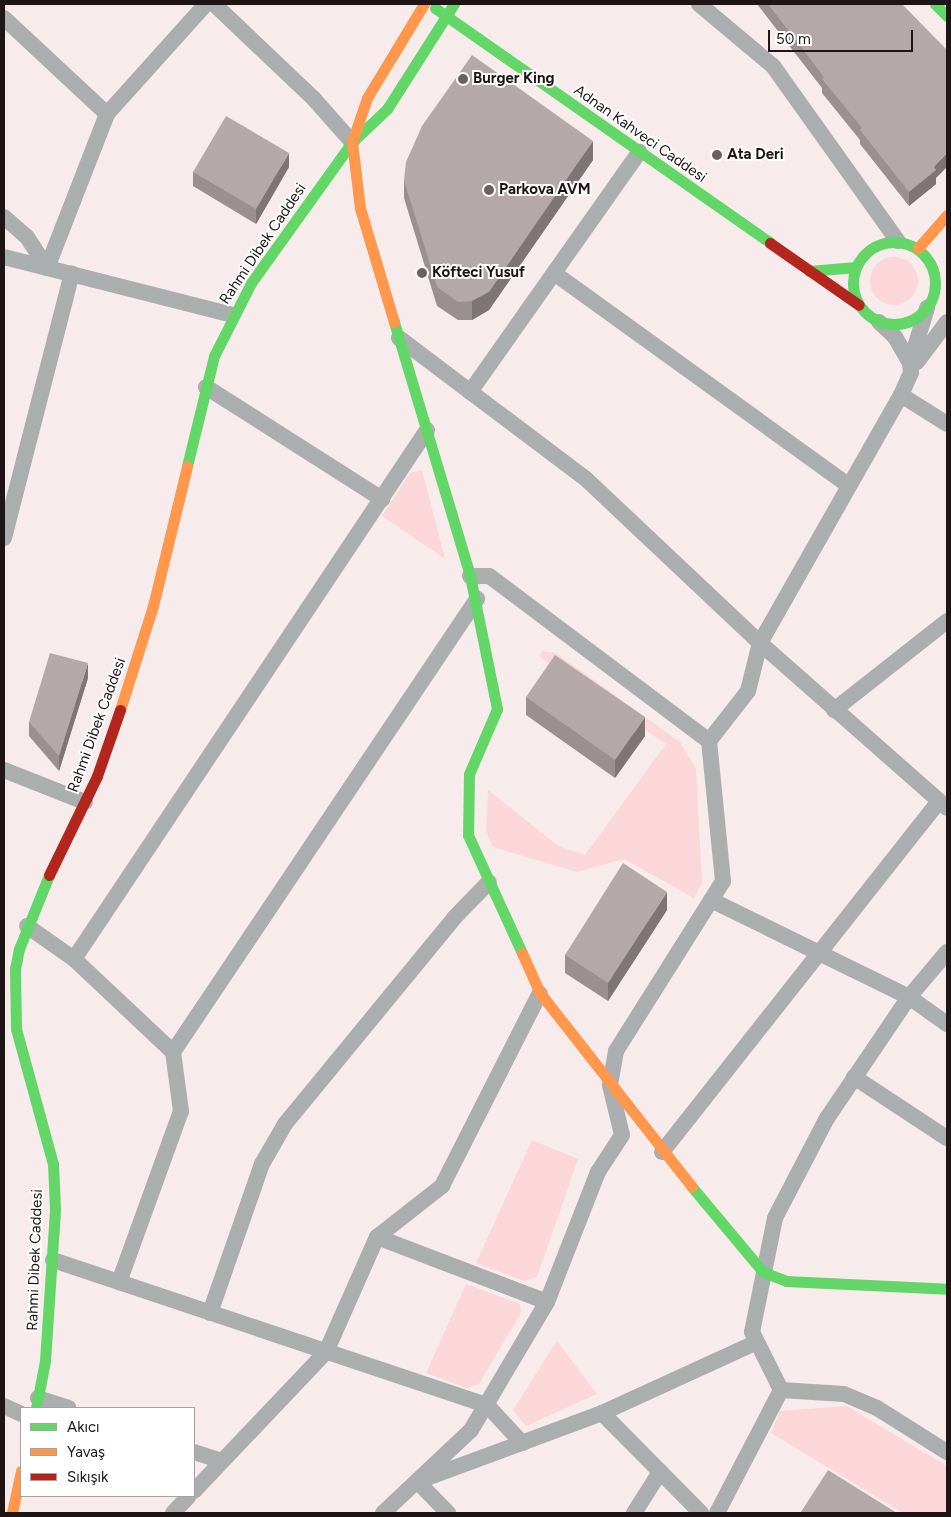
<!DOCTYPE html>
<meta charset="utf-8">
<style>
body{margin:0}
#map{position:relative;width:951px;height:1517px;overflow:hidden;background:#f7ebec;font-family:Figtree,sans-serif}
div>[style]{position:absolute}
.green>*{inset:0;background:#fbd7da}
.round{border-radius:50%}
.street>*{height:16px;margin:-8px;padding:0 8px;transform-origin:8px;border-radius:8px;background:#abaeae}
.fast>*{height:11px;margin:-5.5px;padding:0 5.5px;transform-origin:5.5px;border-radius:5.5px;background:#63d668}
.fast>.ring{margin:-5.5px;padding:0;box-sizing:content-box;background:none;border:11px solid #63d668;border-radius:50%}
.slow>*{height:11px;margin:-5.5px;padding:0 5.5px;transform-origin:5.5px;border-radius:5.5px;background:#ff974d}
.jam>*{height:11px;margin:-5.5px;padding:0 5.5px;transform-origin:5.5px;border-radius:5.5px;background:#b3261e}
.wall>*{inset:0;background:#9b9091}
.shaded-wall>*{inset:0;background:#7e7676}
.building>*{inset:0;background:#b4a8a9}
.dots>*{width:14px;height:14px;translate:-50% -50%;box-sizing:border-box;border:2px solid #fff;border-radius:50%}
span{translate:-50% -50%;white-space:nowrap;text-align:center;line-height:1.15;-webkit-text-stroke:4px #fff;paint-order:stroke}
.poi-label{font-size:15px;color:#201516;font-weight:700}
.left{translate:0 -50%;text-align:left}
.street-label{font-size:15px;color:#201516}
.frame{position:absolute;inset:0;border:5px solid #201516;pointer-events:none}
.legend{position:absolute;left:20px;top:1407px;width:175px;height:90px;box-sizing:border-box;background:#fff;border:1px solid #a6a1a2;margin:0;padding:6px 9px;list-style:none;font-size:15px;color:#201516}
.legend li{display:flex;align-items:center;gap:10px;height:25px}
.legend b{width:25px;border:1px solid #a6a1a2}
.scale{position:absolute;left:768px;top:30px;width:145px;height:22px;box-sizing:border-box;border:2px solid #201516;border-top:0;padding-left:6px;font-size:15px;line-height:18px;white-space:nowrap;color:#201516;-webkit-text-stroke:4px #fff;paint-order:stroke}
</style>
<div id="map">
<div class="green">
<i class="round" style="left:870px;top:257px;width:48px;height:48px"></i>
<i style="clip-path:polygon(422px 470px,445px 559px,382px 516px,410px 473px)"></i>
<i style="clip-path:polygon(542px 651px,556px 653px,680px 742px,696px 769px,702px 883px,694px 898px,624px 859px,577px 872px,493px 847px,486px 830px,488px 790px,558px 846px,585px 855px,666px 744px,540px 657px)"></i>
<i style="clip-path:polygon(532px 1140px,578px 1159px,537px 1277px,524px 1281px,476px 1263px)"></i>
<i style="clip-path:polygon(466px 1284px,520px 1304px,521px 1313px,479px 1384px,467px 1388px,426px 1373px)"></i>
<i style="clip-path:polygon(557px 1341px,597px 1394px,526px 1426px,513px 1410px)"></i>
<i style="clip-path:polygon(847px 1406px,947px 1466px,947px 1513px,903px 1513px,771px 1433px,780px 1411px)"></i>
</div>
<div class="street">
<i style="left:214px;top:4px;width:138px;rotate:43.5deg"></i>
<i style="left:314px;top:99px;width:57px;rotate:48.5deg"></i>
<i style="left:699px;top:4px;width:97px;rotate:40deg"></i>
<i style="left:773px;top:66px;width:215px;rotate:54.5deg"></i>
<i style="left:4px;top:18px;width:141px;rotate:43deg"></i>
<i style="left:4px;top:217px;width:30px;rotate:41deg"></i>
<i style="left:27px;top:237px;width:37px;rotate:57deg"></i>
<i style="left:4px;top:257px;width:236px;rotate:14.2deg"></i>
<i style="left:47px;top:268px;width:165px;rotate:-68.7deg"></i>
<i style="left:107px;top:114px;width:148px;rotate:-48deg"></i>
<i style="left:554px;top:273px;width:364px;rotate:35.8deg"></i>
<i style="left:879px;top:322px;width:22px;rotate:43deg"></i>
<i style="left:895px;top:337px;width:30px;rotate:60deg"></i>
<i style="left:399px;top:338px;width:234px;rotate:37deg"></i>
<i style="left:586px;top:479px;width:239px;rotate:43.3deg"></i>
<i style="left:760px;top:643px;width:249px;rotate:41.4deg"></i>
<i style="left:917px;top:362px;width:50px;rotate:-53.1deg"></i>
<i style="left:206px;top:387px;width:209px;rotate:32.5deg"></i>
<i style="left:470px;top:392px;width:294px;rotate:-54.8deg"></i>
<i style="left:901px;top:395px;width:54px;rotate:32.2deg"></i>
<i style="left:4px;top:538px;width:273px;rotate:-75.6deg"></i>
<i style="left:834px;top:710px;width:144px;rotate:-38.2deg"></i>
<i style="left:709px;top:741px;width:63px;rotate:-52deg"></i>
<i style="left:748px;top:691px;width:49px;rotate:-76deg"></i>
<i style="left:760px;top:643px;width:285px;rotate:-60.4deg"></i>
<i style="left:901px;top:395px;width:24px;rotate:-66deg"></i>
<i style="left:911px;top:373px;width:10px;rotate:-96deg"></i>
<i style="left:910px;top:363px;width:58px;rotate:-72.8deg"></i>
<i style="left:4px;top:770px;width:87px;rotate:21.6deg"></i>
<i style="left:711px;top:900px;width:220px;rotate:26.1deg"></i>
<i style="left:909px;top:997px;width:47px;rotate:35.4deg"></i>
<i style="left:27px;top:926px;width:57px;rotate:35.1deg"></i>
<i style="left:74px;top:959px;width:136px;rotate:43.2deg"></i>
<i style="left:173px;top:1052px;width:60px;rotate:82.3deg"></i>
<i style="left:181px;top:1111px;width:182px;rotate:109.9deg"></i>
<i style="left:947px;top:952px;width:59px;rotate:130.2deg"></i>
<i style="left:909px;top:997px;width:146px;rotate:124.1deg"></i>
<i style="left:827px;top:1118px;width:113px;rotate:117.5deg"></i>
<i style="left:775px;top:1218px;width:116px;rotate:101.4deg"></i>
<i style="left:752px;top:1332px;width:65px;rotate:63.4deg"></i>
<i style="left:781px;top:1390px;width:63px;rotate:3.6deg"></i>
<i style="left:844px;top:1394px;width:36px;rotate:23deg"></i>
<i style="left:877px;top:1408px;width:83px;rotate:32.2deg"></i>
<i style="left:74px;top:959px;width:636px;rotate:-56.28deg"></i>
<i style="left:173px;top:1052px;width:546px;rotate:-56.14deg"></i>
<i style="left:854px;top:1077px;width:111px;rotate:33.3deg"></i>
<i style="left:662px;top:1152px;width:446px;rotate:-51.7deg"></i>
<i style="left:377px;top:1237px;width:182px;rotate:20.9deg"></i>
<i style="left:53px;top:1260px;width:458px;rotate:18.5deg"></i>
<i style="left:487px;top:1405px;width:52px;rotate:47.4deg"></i>
<i style="left:210px;top:1313px;width:158px;rotate:-70.8deg"></i>
<i style="left:262px;top:1164px;width:46px;rotate:-60.1deg"></i>
<i style="left:285px;top:1124px;width:266px;rotate:-50.6deg"></i>
<i style="left:454px;top:918px;width:50px;rotate:-45.8deg"></i>
<i style="left:38px;top:1398px;width:32px;rotate:18deg"></i>
<i style="left:4px;top:1406px;width:19px;rotate:25deg"></i>
<i style="left:602px;top:1413px;width:141px;rotate:45.3deg"></i>
<i style="left:194px;top:1452px;width:28px;rotate:18deg"></i>
<i style="left:424px;top:1479px;width:190px;rotate:-20.3deg"></i>
<i style="left:602px;top:1413px;width:170px;rotate:-24.6deg"></i>
<i style="left:417px;top:1481px;width:45px;rotate:45.9deg"></i>
<i style="left:194px;top:1491px;width:192px;rotate:-46.5deg"></i>
<i style="left:326px;top:1352px;width:126px;rotate:-66.1deg"></i>
<i style="left:377px;top:1237px;width:83px;rotate:-38.1deg"></i>
<i style="left:442px;top:1186px;width:216px;rotate:-63.1deg"></i>
<i style="left:173px;top:1513px;width:23px;rotate:-47deg"></i>
<i style="left:383px;top:1513px;width:121px;rotate:-43.3deg"></i>
<i style="left:471px;top:1430px;width:149px;rotate:-59.3deg"></i>
<i style="left:547px;top:1302px;width:140px;rotate:-68.6deg"></i>
<i style="left:598px;top:1172px;width:44px;rotate:-57deg"></i>
<i style="left:622px;top:1135px;width:51px;rotate:-103.5deg"></i>
<i style="left:610px;top:1085px;width:35px;rotate:-80deg"></i>
<i style="left:616px;top:1051px;width:201px;rotate:-57.8deg"></i>
<i style="left:723px;top:881px;width:141px;rotate:-95.7deg"></i>
<i style="left:709px;top:741px;width:275px;rotate:-143.1deg"></i>
<i style="left:489px;top:576px;width:19px;rotate:180deg"></i>
<i style="left:634px;top:1513px;width:49px;rotate:-57.6deg"></i>
<i style="left:717px;top:1513px;width:139px;rotate:-62.5deg"></i>
</div>
<div class="fast">
<i style="left:935px;top:4px;width:17px;rotate:45deg"></i>
<i style="left:435px;top:8px;width:409px;rotate:35deg"></i>
<i class="ring" style="left:853px;top:242px;width:71px;height:71px"></i>
<i style="left:809px;top:271px;width:47px;rotate:-4.9deg"></i>
<i style="left:394px;top:322px;width:265px;rotate:73.3deg"></i>
<i style="left:470px;top:576px;width:136px;rotate:78.5deg"></i>
<i style="left:497px;top:709px;width:71px;rotate:113.3deg"></i>
<i style="left:469px;top:774px;width:61px;rotate:90.9deg"></i>
<i style="left:468px;top:835px;width:130px;rotate:65.4deg"></i>
<i style="left:187px;top:466px;width:113px;rotate:-76.2deg"></i>
<i style="left:214px;top:356px;width:82px;rotate:-63.1deg"></i>
<i style="left:251px;top:283px;width:173px;rotate:-54.4deg"></i>
<i style="left:352px;top:142px;width:48px;rotate:-43.3deg"></i>
<i style="left:387px;top:109px;width:125px;rotate:-57.5deg"></i>
<i style="left:692px;top:1187px;width:111px;rotate:50.1deg"></i>
<i style="left:763px;top:1272px;width:25px;rotate:21deg"></i>
<i style="left:786px;top:1281px;width:161px;rotate:2.8deg"></i>
<i style="left:36px;top:1408px;width:48px;rotate:-79.2deg"></i>
<i style="left:45px;top:1361px;width:152px;rotate:-86.2deg"></i>
<i style="left:55px;top:1209px;width:45px;rotate:-92.5deg"></i>
<i style="left:53px;top:1164px;width:140px;rotate:-105.3deg"></i>
<i style="left:16px;top:1029px;width:60px;rotate:-91deg"></i>
<i style="left:15px;top:969px;width:20px;rotate:-79deg"></i>
<i style="left:19px;top:949px;width:80px;rotate:-67.9deg"></i>
</div>
<div class="slow">
<i style="left:918px;top:248px;width:44px;rotate:-48.7deg"></i>
<i style="left:394px;top:322px;width:119px;rotate:-106.6deg"></i>
<i style="left:360px;top:208px;width:66px;rotate:-96.9deg"></i>
<i style="left:352px;top:142px;width:46px;rotate:-71.2deg"></i>
<i style="left:367px;top:98px;width:110px;rotate:-58.8deg"></i>
<i style="left:120px;top:710px;width:109px;rotate:-72.4deg"></i>
<i style="left:153px;top:606px;width:144px;rotate:-76.3deg"></i>
<i style="left:522px;top:953px;width:44px;rotate:65.8deg"></i>
<i style="left:540px;top:993px;width:246px;rotate:51.9deg"></i>
<i style="left:12px;top:1513px;width:43px;rotate:-77.9deg"></i>
</div>
<div class="jam">
<i style="left:770px;top:243px;width:108px;rotate:34.9deg"></i>
<i style="left:49px;top:875px;width:110px;rotate:-64.1deg"></i>
<i style="left:97px;top:776px;width:70px;rotate:-70.8deg"></i>
</div>
<div class="wall">
<i style="clip-path:polygon(757px 4px,902px 4px,936px 178px,936px 184px,909px 206px,860px 144px,860px 140px,822px 93px,822px 88px)"></i>
<i style="clip-path:polygon(593px 160px,489px 310px,472px 320px,458px 320px,437px 306px,404px 198px,404px 180px)"></i>
<i style="clip-path:polygon(289px 167px,256px 224px,193px 186px,193px 172px)"></i>
<i style="clip-path:polygon(88px 678px,59px 771px,29px 736px,29px 722px)"></i>
<i style="clip-path:polygon(526px 697px,645px 736px,615px 778px,526px 715px)"></i>
<i style="clip-path:polygon(667px 910px,608px 1001px,565px 973px,565px 955px)"></i>
</div>
<div class="shaded-wall">
<i style="clip-path:polygon(593px 141px,593px 160px,489px 310px,472px 320px,472px 301px)"></i>
<i style="clip-path:polygon(289px 153px,289px 167px,256px 224px,256px 209px)"></i>
<i style="clip-path:polygon(947px 153px,947px 167px,936px 178px,936px 184px,909px 206px,909px 192px)"></i>
<i style="clip-path:polygon(88px 663px,88px 678px,59px 771px,59px 756px)"></i>
<i style="clip-path:polygon(645px 717px,645px 736px,615px 778px,615px 760px)"></i>
<i style="clip-path:polygon(667px 892px,667px 910px,608px 1001px,608px 983px)"></i>
</div>
<div class="building">
<i style="clip-path:polygon(768px 4px,902px 4px,947px 50px,947px 153px,934px 167px,936px 170px,909px 192px,860px 130px,862px 128px,822px 79px,824px 77px)"></i>
<i style="clip-path:polygon(472px 55px,593px 141px,489px 292px,472px 301px,458px 302px,437px 287px,404px 180px,406px 162px,422px 126px)"></i>
<i style="clip-path:polygon(226px 116px,289px 153px,256px 209px,193px 172px)"></i>
<i style="clip-path:polygon(50px 653px,88px 663px,59px 756px,29px 722px)"></i>
<i style="clip-path:polygon(555px 655px,645px 717px,615px 760px,526px 697px)"></i>
<i style="clip-path:polygon(623px 863px,667px 892px,608px 983px,565px 955px)"></i>
<i style="clip-path:polygon(828px 1470px,897px 1513px,802px 1513px,801px 1512px)"></i>
</div>
<div class="dots">
<i style="left:463px;top:79px;background:#6b6061"></i>
<i style="left:717px;top:155px;background:#6b6061"></i>
<i style="left:489px;top:190px;background:#6b6061"></i>
<i style="left:422px;top:273px;background:#6b6061"></i>
</div>
<div class="poi-label">
<span class="left" style="left:473px;top:79px">Burger King</span>
<span class="left" style="left:727px;top:155px">Ata Deri</span>
<span class="left" style="left:499px;top:190px">Parkova AVM</span>
<span class="left" style="left:432px;top:273px">Köfteci Yusuf</span>
</div>
<div class="street-label">
<span style="left:640px;top:134px;rotate:35deg">Adnan Kahveci Caddesi</span>
<span style="left:263px;top:244px;rotate:-56deg">Rahmi Dibek Caddesi</span>
<span style="left:97px;top:725px;rotate:-70deg">Rahmi Dibek Caddesi</span>
<span style="left:35px;top:1260px;rotate:-88deg">Rahmi Dibek Caddesi</span>
</div>
<div class="frame"></div>
<ul class="legend">
<li><b style="height:6px;background:#63d668"></b>Akıcı</li>
<li><b style="height:6px;background:#ff974d"></b>Yavaş</li>
<li><b style="height:6px;background:#b3261e"></b>Sıkışık</li>
</ul>
<div class="scale">50 m</div>
</div>
